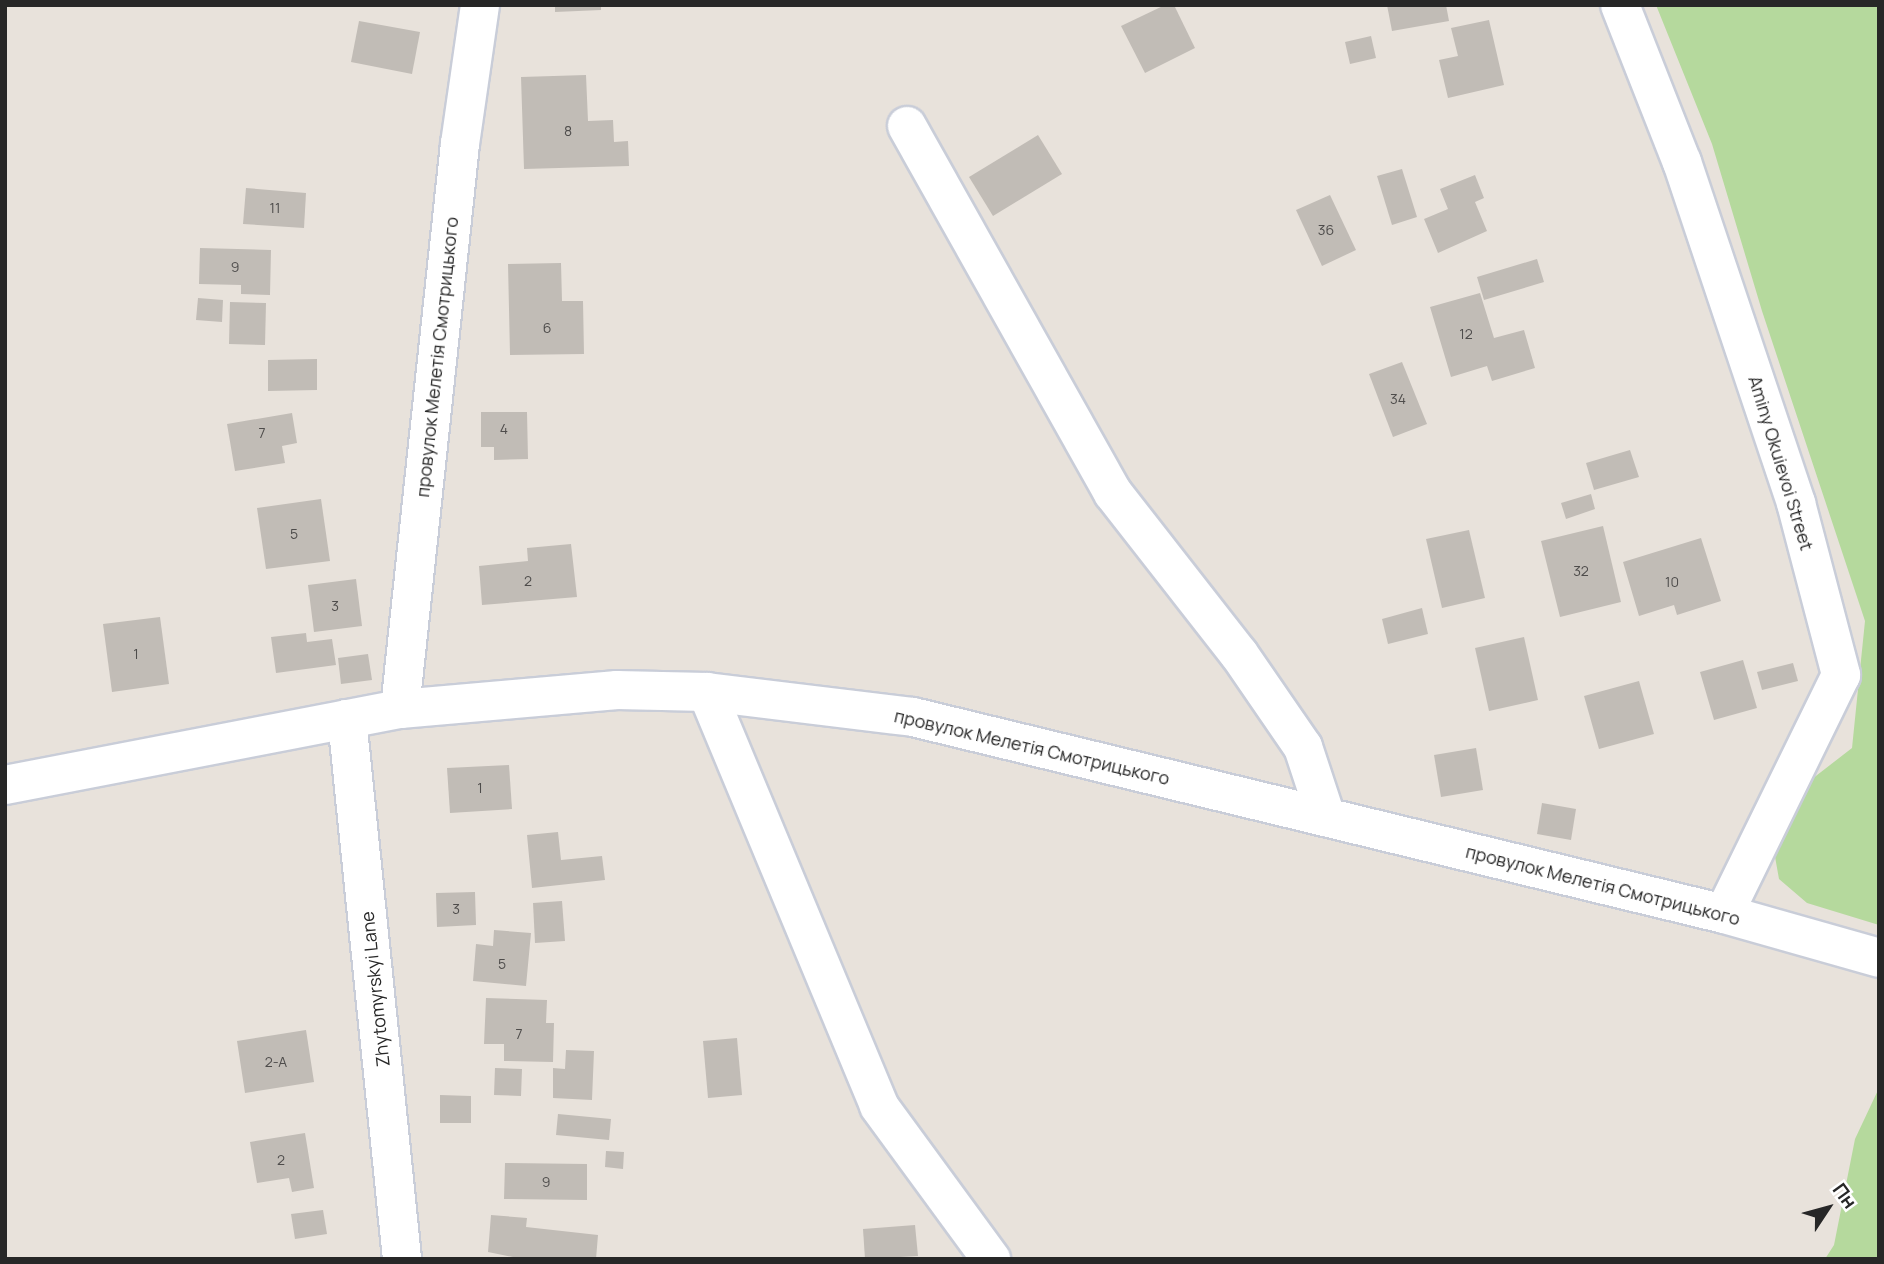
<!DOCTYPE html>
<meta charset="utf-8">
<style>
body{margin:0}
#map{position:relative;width:1884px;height:1264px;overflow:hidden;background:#e8e2db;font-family:Manrope,sans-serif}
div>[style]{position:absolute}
.green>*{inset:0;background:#b5d99d}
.building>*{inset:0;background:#c1bcb6}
.roads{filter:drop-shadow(2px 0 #c9cdd8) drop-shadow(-2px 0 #c9cdd8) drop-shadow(0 2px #c9cdd8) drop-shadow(0 -2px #c9cdd8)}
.minor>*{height:38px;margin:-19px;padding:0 19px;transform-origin:19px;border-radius:19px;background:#fff}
span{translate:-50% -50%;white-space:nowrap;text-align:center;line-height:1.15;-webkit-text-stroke:6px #fff;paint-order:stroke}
.number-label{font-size:14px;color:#4e4c4b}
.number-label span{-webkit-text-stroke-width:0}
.street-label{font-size:18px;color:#272727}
.frame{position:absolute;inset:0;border:7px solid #272727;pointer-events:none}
.north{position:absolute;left:1793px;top:1173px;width:70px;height:70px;-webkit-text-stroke:5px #fff;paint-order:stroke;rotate:54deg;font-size:19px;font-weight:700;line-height:28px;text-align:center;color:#272727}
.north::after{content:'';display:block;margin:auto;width:24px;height:32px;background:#272727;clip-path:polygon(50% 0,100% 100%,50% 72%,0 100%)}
</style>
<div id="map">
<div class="green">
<i style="clip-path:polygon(1656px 5px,1879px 5px,1879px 925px,1807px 903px,1779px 879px,1772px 840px,1781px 803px,1852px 748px,1865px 621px,1762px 311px,1712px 144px)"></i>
<i style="clip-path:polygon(1879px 1088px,1879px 1259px,1825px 1259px,1834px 1245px,1855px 1139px)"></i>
</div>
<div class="building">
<i style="clip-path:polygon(555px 5px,601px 5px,601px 10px,555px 12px)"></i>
<i style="clip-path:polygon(1165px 5px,1174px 5px,1195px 48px,1145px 73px,1121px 26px)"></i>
<i style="clip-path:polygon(1387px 5px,1446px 5px,1449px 21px,1392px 31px)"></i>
<i style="clip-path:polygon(1489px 20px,1504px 85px,1448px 98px,1439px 60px,1458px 56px,1451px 28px)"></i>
<i style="clip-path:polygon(359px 21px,420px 32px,412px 74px,351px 62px)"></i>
<i style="clip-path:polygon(1371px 36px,1376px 58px,1350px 64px,1345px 42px)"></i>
<i style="clip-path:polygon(586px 75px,588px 121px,613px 120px,614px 142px,628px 141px,629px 166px,524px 169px,521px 77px)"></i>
<i style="clip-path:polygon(1038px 135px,1062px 174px,993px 216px,969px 177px)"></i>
<i style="clip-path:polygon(1402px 169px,1417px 217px,1392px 225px,1377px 176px)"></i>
<i style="clip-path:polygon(1475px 175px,1484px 198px,1475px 202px,1487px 231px,1438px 253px,1424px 219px,1448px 209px,1440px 189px)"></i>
<i style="clip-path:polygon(246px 188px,306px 193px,304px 228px,243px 224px)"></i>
<i style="clip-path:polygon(1330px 195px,1356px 250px,1322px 266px,1296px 210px)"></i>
<i style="clip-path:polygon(200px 248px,271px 250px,270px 295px,241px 294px,241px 285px,199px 284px)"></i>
<i style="clip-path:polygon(1537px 259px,1544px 282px,1484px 300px,1477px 277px)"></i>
<i style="clip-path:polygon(561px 263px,562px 301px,583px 301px,584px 354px,510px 355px,508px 264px)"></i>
<i style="clip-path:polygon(1480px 293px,1494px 338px,1524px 330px,1535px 368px,1492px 381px,1487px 366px,1451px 377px,1430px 307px)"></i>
<i style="clip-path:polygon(198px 298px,223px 300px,222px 322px,196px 320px)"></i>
<i style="clip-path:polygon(230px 302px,266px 303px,265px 345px,229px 344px)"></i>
<i style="clip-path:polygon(317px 359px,317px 390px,268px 391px,268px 360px)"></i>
<i style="clip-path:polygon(1402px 362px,1427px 424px,1393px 437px,1369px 374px)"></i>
<i style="clip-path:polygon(481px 412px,527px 412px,528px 459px,494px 460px,494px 447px,481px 447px)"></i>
<i style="clip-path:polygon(292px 413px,297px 443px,282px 446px,285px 463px,235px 471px,227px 424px)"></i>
<i style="clip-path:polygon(1630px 450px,1639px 477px,1594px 490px,1586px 463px)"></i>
<i style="clip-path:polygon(1591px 494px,1595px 509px,1566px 519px,1561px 503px)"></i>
<i style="clip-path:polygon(321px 499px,330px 561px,266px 569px,257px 508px)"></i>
<i style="clip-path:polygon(1603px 526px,1621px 602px,1560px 617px,1541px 541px)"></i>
<i style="clip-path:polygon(1469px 530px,1485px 598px,1442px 608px,1426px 539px)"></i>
<i style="clip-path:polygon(1701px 538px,1721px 601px,1677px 615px,1674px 605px,1639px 616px,1623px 562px)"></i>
<i style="clip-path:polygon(571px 544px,577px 597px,482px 605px,479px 566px,528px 561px,527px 548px)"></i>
<i style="clip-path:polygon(356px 579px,362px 626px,314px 632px,308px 585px)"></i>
<i style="clip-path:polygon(1422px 608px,1428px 634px,1388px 644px,1382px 619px)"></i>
<i style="clip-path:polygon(160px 617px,169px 684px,112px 692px,103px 624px)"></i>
<i style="clip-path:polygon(306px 633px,307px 642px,332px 639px,336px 665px,276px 673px,271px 637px)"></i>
<i style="clip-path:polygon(1524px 637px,1538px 700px,1489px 711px,1475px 648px)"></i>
<i style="clip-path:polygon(368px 654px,372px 680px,341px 684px,338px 658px)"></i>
<i style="clip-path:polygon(1743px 660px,1757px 708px,1714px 720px,1700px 672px)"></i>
<i style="clip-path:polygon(1793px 663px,1798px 681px,1762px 690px,1757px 672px)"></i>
<i style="clip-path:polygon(1639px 681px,1654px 734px,1599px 749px,1584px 696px)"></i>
<i style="clip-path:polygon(1476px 748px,1483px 790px,1441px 797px,1434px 755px)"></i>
<i style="clip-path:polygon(509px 765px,512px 809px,450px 813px,447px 768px)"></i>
<i style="clip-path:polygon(1542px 803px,1576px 809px,1571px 840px,1537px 834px)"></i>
<i style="clip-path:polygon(558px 832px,561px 860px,602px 856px,605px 880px,532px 888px,527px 835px)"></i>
<i style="clip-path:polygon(475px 892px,476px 925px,437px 927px,436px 893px)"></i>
<i style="clip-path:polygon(562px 901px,565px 941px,535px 943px,533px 903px)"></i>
<i style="clip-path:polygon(494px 930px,531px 933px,526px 986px,473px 981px,476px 944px,493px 946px)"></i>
<i style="clip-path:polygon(486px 998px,547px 1000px,546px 1023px,554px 1023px,553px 1062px,504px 1061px,504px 1044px,484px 1044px)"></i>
<i style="clip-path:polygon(306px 1030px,314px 1082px,245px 1093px,237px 1041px)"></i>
<i style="clip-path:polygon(737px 1038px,742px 1095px,708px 1098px,703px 1041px)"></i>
<i style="clip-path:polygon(566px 1050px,594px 1051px,592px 1100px,553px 1098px,553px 1068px,565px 1069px)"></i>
<i style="clip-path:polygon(495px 1068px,522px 1069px,521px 1096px,494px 1095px)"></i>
<i style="clip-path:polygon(440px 1095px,471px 1096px,471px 1123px,440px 1123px)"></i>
<i style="clip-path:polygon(558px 1114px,611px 1119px,609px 1140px,556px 1135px)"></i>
<i style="clip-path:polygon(305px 1133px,314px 1188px,292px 1192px,289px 1178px,257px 1183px,250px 1142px)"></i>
<i style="clip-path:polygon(606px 1151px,624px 1152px,623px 1169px,605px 1167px)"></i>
<i style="clip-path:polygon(505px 1163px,587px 1164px,587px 1200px,504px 1199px)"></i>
<i style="clip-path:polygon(323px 1210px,327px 1234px,295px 1239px,291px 1214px)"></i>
<i style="clip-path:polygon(491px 1215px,527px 1218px,526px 1227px,598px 1235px,596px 1259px,523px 1259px,488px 1252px)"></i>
<i style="clip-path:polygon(915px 1225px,918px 1256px,865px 1259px,863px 1229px)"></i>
</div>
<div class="roads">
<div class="minor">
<i style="left:1620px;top:5px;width:169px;rotate:68.5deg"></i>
<i style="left:1682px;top:162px;width:360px;rotate:71.5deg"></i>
<i style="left:1796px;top:503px;width:178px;rotate:75.3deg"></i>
<i style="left:1841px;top:675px;width:266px;rotate:116.1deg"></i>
<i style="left:907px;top:126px;width:421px;rotate:60.7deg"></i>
<i style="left:1113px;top:493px;width:204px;rotate:52deg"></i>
<i style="left:1239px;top:654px;width:113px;rotate:55.5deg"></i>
<i style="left:1303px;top:747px;width:74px;rotate:71.8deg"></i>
<i style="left:707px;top:692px;width:448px;rotate:67.4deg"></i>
<i style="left:879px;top:1106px;width:190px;rotate:53.8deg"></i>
<i style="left:400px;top:709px;width:568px;rotate:-83.94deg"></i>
<i style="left:460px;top:144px;width:140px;rotate:-81.8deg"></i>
<i style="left:347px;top:719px;width:543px;rotate:84.18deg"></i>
<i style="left:5px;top:785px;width:402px;rotate:-10.9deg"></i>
<i style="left:400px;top:709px;width:218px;rotate:-5deg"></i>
<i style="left:617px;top:690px;width:90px;rotate:1.3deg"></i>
<i style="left:707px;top:692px;width:208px;rotate:6.9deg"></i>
<i style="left:913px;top:717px;width:835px;rotate:13.65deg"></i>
<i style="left:1724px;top:914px;width:161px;rotate:15.8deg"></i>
</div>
</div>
<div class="number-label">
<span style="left:568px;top:131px">8</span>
<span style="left:275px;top:208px">11</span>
<span style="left:1326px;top:230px">36</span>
<span style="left:235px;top:267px">9</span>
<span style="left:547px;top:328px">6</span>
<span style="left:1466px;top:334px">12</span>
<span style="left:1398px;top:399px">34</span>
<span style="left:504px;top:429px">4</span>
<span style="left:262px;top:433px">7</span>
<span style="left:294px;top:534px">5</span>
<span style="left:1581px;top:571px">32</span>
<span style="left:528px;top:581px">2</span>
<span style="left:1672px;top:582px">10</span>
<span style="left:335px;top:606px">3</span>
<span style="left:136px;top:654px">1</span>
<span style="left:480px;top:788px">1</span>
<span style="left:456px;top:909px">3</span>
<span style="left:502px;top:964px">5</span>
<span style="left:519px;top:1034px">7</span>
<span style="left:276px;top:1062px">2-А</span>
<span style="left:281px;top:1160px">2</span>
<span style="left:546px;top:1182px">9</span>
</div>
<div class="street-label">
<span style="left:437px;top:357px;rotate:-84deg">провулок Мелетія Смотрицького</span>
<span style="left:1781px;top:463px;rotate:73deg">Aminy Okuievoi Street</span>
<span style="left:1032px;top:747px;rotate:13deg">провулок Мелетія Смотрицького</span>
<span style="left:1603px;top:885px;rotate:14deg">провулок Мелетія Смотрицького</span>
<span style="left:375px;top:989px;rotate:-96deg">Zhytomyrskyi Lane</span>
</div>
<div class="frame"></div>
<div class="north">Пн</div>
</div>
